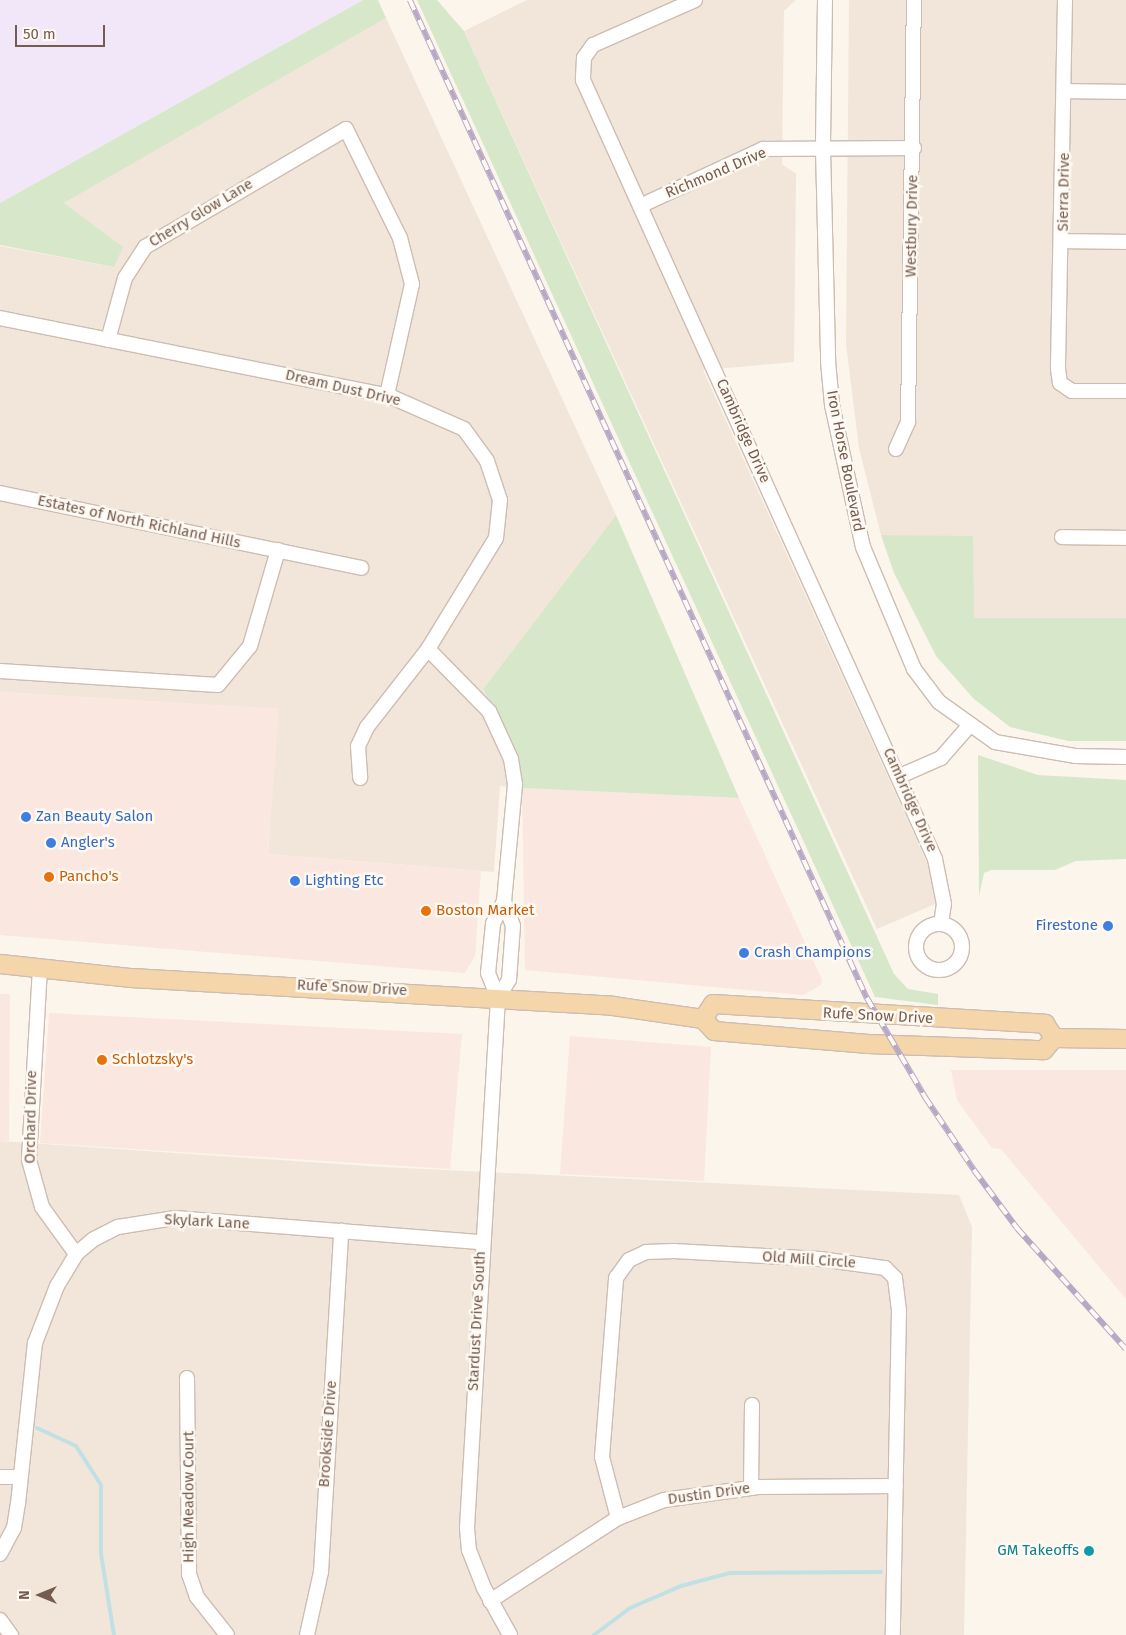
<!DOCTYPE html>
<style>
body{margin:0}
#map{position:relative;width:1126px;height:1635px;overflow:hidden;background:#fbf5eb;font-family:"Fira Sans",sans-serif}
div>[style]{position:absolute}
.residential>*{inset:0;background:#f2e6da}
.commercial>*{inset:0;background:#fae7e0}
.education>*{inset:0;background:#f1e7f8}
.green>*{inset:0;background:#d7e8ca}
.stream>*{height:4px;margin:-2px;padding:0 2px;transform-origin:2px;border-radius:2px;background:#c1e0e4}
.roads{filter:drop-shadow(1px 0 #cdbdb1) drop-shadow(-1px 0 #cdbdb1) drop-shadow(0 1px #cdbdb1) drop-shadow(0 -1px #cdbdb1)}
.minor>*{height:14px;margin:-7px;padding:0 7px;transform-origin:7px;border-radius:7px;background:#fff}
.minor>.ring{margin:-7px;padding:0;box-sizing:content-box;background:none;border:14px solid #fff;border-radius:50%}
.major>*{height:18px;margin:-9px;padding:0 9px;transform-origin:9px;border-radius:9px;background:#f4d6aa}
.rail>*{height:5.5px;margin-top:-2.75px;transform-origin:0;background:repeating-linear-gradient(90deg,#fef9f2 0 11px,#b7a9c5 0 22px);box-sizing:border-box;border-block:1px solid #b7a9c5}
.dots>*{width:14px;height:14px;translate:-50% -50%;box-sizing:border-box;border:2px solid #fef9f2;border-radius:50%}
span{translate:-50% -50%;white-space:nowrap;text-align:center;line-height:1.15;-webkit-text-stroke:5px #fef9f2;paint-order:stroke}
.street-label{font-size:15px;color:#755c50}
.shop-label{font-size:15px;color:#366cbe}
.left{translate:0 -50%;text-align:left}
.right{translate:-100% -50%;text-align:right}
.food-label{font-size:15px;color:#c56008}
.culture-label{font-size:15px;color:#0d838f}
.north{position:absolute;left:15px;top:1570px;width:50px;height:50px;-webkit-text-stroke:4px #fef9f2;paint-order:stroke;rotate:270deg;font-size:14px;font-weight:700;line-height:20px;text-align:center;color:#755c50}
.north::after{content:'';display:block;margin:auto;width:18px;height:22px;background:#755c50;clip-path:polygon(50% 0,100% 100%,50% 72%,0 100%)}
.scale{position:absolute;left:15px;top:25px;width:90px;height:22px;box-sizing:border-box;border:2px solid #755c50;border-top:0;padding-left:6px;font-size:15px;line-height:18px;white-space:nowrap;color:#755c50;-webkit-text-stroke:4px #fef9f2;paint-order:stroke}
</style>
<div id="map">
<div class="residential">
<i style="clip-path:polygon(527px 0,796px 0,784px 11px,782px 164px,796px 174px,794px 362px,703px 370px,934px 878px,935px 904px,877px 929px,464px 31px)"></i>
<i style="clip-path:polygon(849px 0,1126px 0,1126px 618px,974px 618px,908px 536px,881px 535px,859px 448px,846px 344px)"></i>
<i style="clip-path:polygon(386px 18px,616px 515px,483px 689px,518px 754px,522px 788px,500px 786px,494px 872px,268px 854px,278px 709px,0 692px,0 246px,114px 267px,122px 247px,64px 203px)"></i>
<i style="clip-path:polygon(0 1141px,383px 1167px,959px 1195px,972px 1227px,964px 1635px,0 1635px)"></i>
</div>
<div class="commercial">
<i style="clip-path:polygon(0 692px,279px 709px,268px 854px,481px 871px,475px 956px,465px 973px,0 935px)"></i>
<i style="clip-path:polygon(522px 788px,739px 798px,822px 980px,821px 985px,803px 995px,525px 970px)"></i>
<i style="clip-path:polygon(0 994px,10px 994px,9px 1141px,0 1141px)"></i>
<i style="clip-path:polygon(49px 1013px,462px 1034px,450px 1169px,40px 1143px)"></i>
<i style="clip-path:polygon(570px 1036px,711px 1047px,704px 1181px,560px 1174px)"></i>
<i style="clip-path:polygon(951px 1070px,1126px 1070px,1126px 1299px,1001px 1149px,992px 1148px,957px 1100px)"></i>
</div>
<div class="education">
<i style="clip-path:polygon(0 0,363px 0,0 203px)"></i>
</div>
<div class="green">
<i style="clip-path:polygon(363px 0,378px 0,386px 18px,64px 203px,123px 247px,114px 267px,0 245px,0 203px)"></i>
<i style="clip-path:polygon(417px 0,437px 0,464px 31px,894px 974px,908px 989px,938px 994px,938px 1005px,875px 997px)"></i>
<i style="clip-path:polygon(616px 515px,739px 798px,522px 788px,518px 754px,483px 689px)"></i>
<i style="clip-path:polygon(881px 535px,973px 536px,974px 618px,1126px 618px,1126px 741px,1068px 741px,1010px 727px,974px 699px,936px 656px,894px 573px)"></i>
<i style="clip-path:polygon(978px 755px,1038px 775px,1126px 780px,1126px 859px,1076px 861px,1055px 870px,991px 870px,984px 873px,979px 896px)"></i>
</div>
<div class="stream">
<i style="left:37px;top:1428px;width:43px;rotate:24.8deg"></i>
<i style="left:76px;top:1446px;width:46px;rotate:57.3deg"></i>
<i style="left:101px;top:1485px;width:69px;rotate:90deg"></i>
<i style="left:101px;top:1554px;width:82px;rotate:80.9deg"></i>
<i style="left:594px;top:1635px;width:45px;rotate:-36.9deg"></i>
<i style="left:630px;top:1608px;width:56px;rotate:-23.3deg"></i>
<i style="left:681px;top:1586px;width:51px;rotate:-14.9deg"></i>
<i style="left:730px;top:1573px;width:151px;rotate:-0.4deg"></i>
</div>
<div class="roads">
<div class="minor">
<i style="left:695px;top:0;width:111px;rotate:156.2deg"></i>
<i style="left:593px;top:45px;width:16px;rotate:125deg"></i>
<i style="left:584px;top:58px;width:22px;rotate:93deg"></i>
<i style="left:583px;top:80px;width:855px;rotate:65.68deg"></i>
<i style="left:935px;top:859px;width:46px;rotate:78.7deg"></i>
<i style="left:944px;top:904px;width:20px;rotate:99deg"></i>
<i style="left:825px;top:0;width:149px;rotate:90.8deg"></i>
<i style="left:823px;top:149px;width:212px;rotate:88.6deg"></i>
<i style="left:828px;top:361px;width:44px;rotate:84.8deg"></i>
<i style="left:832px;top:405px;width:145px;rotate:77.7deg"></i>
<i style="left:863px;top:547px;width:132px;rotate:67.3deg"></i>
<i style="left:914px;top:669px;width:41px;rotate:52.9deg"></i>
<i style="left:939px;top:702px;width:69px;rotate:35.5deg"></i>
<i style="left:995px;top:742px;width:81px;rotate:9.9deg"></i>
<i style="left:1075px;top:756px;width:51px;rotate:1.1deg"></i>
<i style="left:1065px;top:0;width:369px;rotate:91.1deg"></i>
<i style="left:1058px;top:369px;width:14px;rotate:82deg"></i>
<i style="left:1060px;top:383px;width:14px;rotate:34deg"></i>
<i style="left:1072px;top:391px;width:54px"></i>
<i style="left:1065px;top:91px;width:61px;rotate:0.9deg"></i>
<i style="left:640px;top:206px;width:136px;rotate:-24.9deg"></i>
<i style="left:763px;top:149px;width:151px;rotate:-0.4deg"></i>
<i style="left:1063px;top:241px;width:63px;rotate:0.9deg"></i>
<i style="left:0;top:318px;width:395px;rotate:11.3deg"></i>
<i style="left:387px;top:395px;width:84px;rotate:23.8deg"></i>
<i style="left:464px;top:429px;width:39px;rotate:54deg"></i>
<i style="left:487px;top:461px;width:41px;rotate:71.6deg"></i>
<i style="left:500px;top:500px;width:38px;rotate:96deg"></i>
<i style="left:496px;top:538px;width:130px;rotate:121.5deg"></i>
<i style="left:428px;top:649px;width:99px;rotate:128deg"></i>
<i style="left:367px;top:727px;width:21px;rotate:115deg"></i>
<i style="left:358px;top:746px;width:32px;rotate:86deg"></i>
<i style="left:108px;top:340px;width:64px;rotate:-74.7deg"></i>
<i style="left:125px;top:278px;width:37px;rotate:-57deg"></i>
<i style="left:145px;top:247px;width:233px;rotate:-30.4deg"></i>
<i style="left:346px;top:129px;width:122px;rotate:63.6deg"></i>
<i style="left:400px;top:238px;width:48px;rotate:75.4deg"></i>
<i style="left:412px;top:284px;width:114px;rotate:102.7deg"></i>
<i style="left:896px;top:449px;width:30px;rotate:-66deg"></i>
<i style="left:908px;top:422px;width:422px;rotate:-89.2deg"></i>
<i style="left:0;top:493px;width:369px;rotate:11.7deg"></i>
<i style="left:1062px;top:537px;width:64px;rotate:0.9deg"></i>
<i style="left:428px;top:649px;width:87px;rotate:45.5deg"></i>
<i style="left:489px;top:711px;width:53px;rotate:65.4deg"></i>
<i style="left:511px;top:759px;width:26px;rotate:81deg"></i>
<i style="left:515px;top:785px;width:117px;rotate:95.4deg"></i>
<i style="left:504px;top:901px;width:25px;rotate:116deg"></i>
<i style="left:493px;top:924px;width:49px;rotate:95.8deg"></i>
<i style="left:488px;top:973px;width:27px;rotate:68deg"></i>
<i style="left:498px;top:998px;width:531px;rotate:93.35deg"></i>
<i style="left:467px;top:1528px;width:22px;rotate:85deg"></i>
<i style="left:469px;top:1550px;width:41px;rotate:68.5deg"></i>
<i style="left:484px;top:1588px;width:54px;rotate:61deg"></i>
<i style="left:0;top:671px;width:218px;rotate:3.7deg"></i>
<i style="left:218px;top:685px;width:50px;rotate:-50.6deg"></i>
<i style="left:250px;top:646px;width:100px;rotate:-73.7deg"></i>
<i style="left:900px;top:776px;width:45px;rotate:-23.7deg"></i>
<i style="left:941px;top:758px;width:43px;rotate:-48.8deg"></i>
<i class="ring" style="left:916px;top:924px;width:32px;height:32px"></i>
<i style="left:40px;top:968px;width:192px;rotate:93.3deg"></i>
<i style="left:29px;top:1160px;width:49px;rotate:74.5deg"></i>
<i style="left:42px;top:1207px;width:58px;rotate:54.1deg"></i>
<i style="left:498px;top:998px;width:21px;rotate:-59deg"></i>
<i style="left:509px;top:980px;width:54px;rotate:-85.8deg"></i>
<i style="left:513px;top:926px;width:27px;rotate:-110deg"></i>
<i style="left:187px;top:1378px;width:196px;rotate:89.4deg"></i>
<i style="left:189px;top:1574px;width:24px;rotate:71deg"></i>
<i style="left:197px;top:1597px;width:48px;rotate:51.7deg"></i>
<i style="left:0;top:1477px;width:20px"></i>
<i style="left:751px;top:1488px;width:83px;rotate:-89.3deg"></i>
<i style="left:618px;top:1518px;width:63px;rotate:-104.7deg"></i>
<i style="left:602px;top:1457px;width:180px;rotate:-85.5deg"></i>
<i style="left:616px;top:1278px;width:22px;rotate:-54deg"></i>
<i style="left:629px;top:1260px;width:19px;rotate:-25deg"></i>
<i style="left:646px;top:1252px;width:28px;rotate:-2deg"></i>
<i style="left:674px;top:1251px;width:146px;rotate:3.1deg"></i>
<i style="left:820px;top:1259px;width:66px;rotate:7.9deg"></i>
<i style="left:885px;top:1268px;width:14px;rotate:45deg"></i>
<i style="left:895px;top:1278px;width:32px;rotate:83deg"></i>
<i style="left:899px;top:1310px;width:325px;rotate:91.1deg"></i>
<i style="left:0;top:1554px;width:30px;rotate:-62deg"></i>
<i style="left:14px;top:1528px;width:24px;rotate:-81deg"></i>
<i style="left:18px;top:1504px;width:162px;rotate:-84deg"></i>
<i style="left:35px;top:1343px;width:61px;rotate:-68.9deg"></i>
<i style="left:57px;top:1286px;width:37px;rotate:-59deg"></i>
<i style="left:76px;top:1254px;width:23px;rotate:-40deg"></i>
<i style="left:94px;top:1239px;width:27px;rotate:-27deg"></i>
<i style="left:118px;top:1227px;width:58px;rotate:-9deg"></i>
<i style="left:175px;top:1218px;width:308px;rotate:4.5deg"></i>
<i style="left:490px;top:1601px;width:153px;rotate:-33deg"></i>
<i style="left:618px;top:1518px;width:49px;rotate:-21.4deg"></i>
<i style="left:664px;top:1500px;width:95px;rotate:-7.9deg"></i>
<i style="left:758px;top:1487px;width:138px;rotate:-0.4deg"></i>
<i style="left:0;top:1620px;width:19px;rotate:54deg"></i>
<i style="left:307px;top:1635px;width:65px;rotate:-77.5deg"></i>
<i style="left:321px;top:1572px;width:342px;rotate:-86.6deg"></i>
</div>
<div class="major">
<i style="left:0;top:964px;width:133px;rotate:6.1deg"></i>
<i style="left:132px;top:978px;width:482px;rotate:3.3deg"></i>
<i style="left:613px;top:1006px;width:91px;rotate:8.2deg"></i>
<i style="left:703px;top:1019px;width:16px;rotate:47deg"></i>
<i style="left:714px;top:1031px;width:155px;rotate:4.8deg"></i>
<i style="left:868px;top:1044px;width:176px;rotate:2deg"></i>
<i style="left:1044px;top:1050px;width:16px;rotate:-50deg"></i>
<i style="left:703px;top:1019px;width:18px;rotate:-56deg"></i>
<i style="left:713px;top:1004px;width:333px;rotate:3.4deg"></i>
<i style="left:1045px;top:1024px;width:17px;rotate:57deg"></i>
<i style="left:1054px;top:1038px;width:72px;rotate:0.8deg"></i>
</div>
</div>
<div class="rail">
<i style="left:410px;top:0;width:1098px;rotate:65.4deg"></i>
<i style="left:867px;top:998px;width:115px;rotate:59.6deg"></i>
<i style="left:925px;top:1097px;width:88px;rotate:56.1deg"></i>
<i style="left:974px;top:1170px;width:72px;rotate:53.4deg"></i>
<i style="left:1017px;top:1228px;width:163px;rotate:48deg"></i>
</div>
<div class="dots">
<i style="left:26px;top:817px;background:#3f7fe0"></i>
<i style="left:51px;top:843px;background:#3f7fe0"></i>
<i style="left:49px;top:877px;background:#e8710a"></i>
<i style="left:295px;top:881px;background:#3f7fe0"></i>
<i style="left:426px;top:911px;background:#e8710a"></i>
<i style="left:1108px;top:926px;background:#3f7fe0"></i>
<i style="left:744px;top:953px;background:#3f7fe0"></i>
<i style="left:102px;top:1060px;background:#e8710a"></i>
<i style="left:1089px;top:1551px;background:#0f9aa8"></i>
</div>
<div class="street-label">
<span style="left:716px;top:173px;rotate:-23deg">Richmond Drive</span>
<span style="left:1064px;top:192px;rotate:-89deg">Sierra Drive</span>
<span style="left:201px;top:213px;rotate:-31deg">Cherry Glow Lane</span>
<span style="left:912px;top:226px;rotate:-89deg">Westbury Drive</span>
<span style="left:343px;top:388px;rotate:13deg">Dream Dust Drive</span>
<span style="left:743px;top:431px;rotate:66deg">Cambridge Drive</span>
<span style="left:845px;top:461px;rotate:79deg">Iron Horse Boulevard</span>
<span style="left:139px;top:522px;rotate:12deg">Estates of North Richland Hills</span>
<span style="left:910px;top:800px;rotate:66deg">Cambridge Drive</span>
<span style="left:352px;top:988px;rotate:3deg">Rufe Snow Drive</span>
<span style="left:878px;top:1016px;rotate:3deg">Rufe Snow Drive</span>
<span style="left:31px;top:1117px;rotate:-89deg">Orchard Drive</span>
<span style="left:207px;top:1222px;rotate:3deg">Skylark Lane</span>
<span style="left:809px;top:1260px;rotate:4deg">Old Mill Circle</span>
<span style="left:477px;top:1321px;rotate:-87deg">Stardust Drive South</span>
<span style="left:328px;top:1434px;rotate:-86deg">Brookside Drive</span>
<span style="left:709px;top:1494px;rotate:-8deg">Dustin Drive</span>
<span style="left:189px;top:1497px;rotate:-90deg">High Meadow Court</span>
</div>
<div class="shop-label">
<span class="left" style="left:36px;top:817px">Zan Beauty Salon</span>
<span class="left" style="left:61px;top:843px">Angler's</span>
<span class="left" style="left:305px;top:881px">Lighting Etc</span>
<span class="right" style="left:1098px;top:926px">Firestone</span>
<span class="left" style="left:754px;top:953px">Crash Champions</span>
</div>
<div class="food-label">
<span class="left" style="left:59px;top:877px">Pancho's</span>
<span class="left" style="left:436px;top:911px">Boston Market</span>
<span class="left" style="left:112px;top:1060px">Schlotzsky's</span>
</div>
<div class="culture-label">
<span class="right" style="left:1079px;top:1551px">GM Takeoffs</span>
</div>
<div class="north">N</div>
<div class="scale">50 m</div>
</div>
